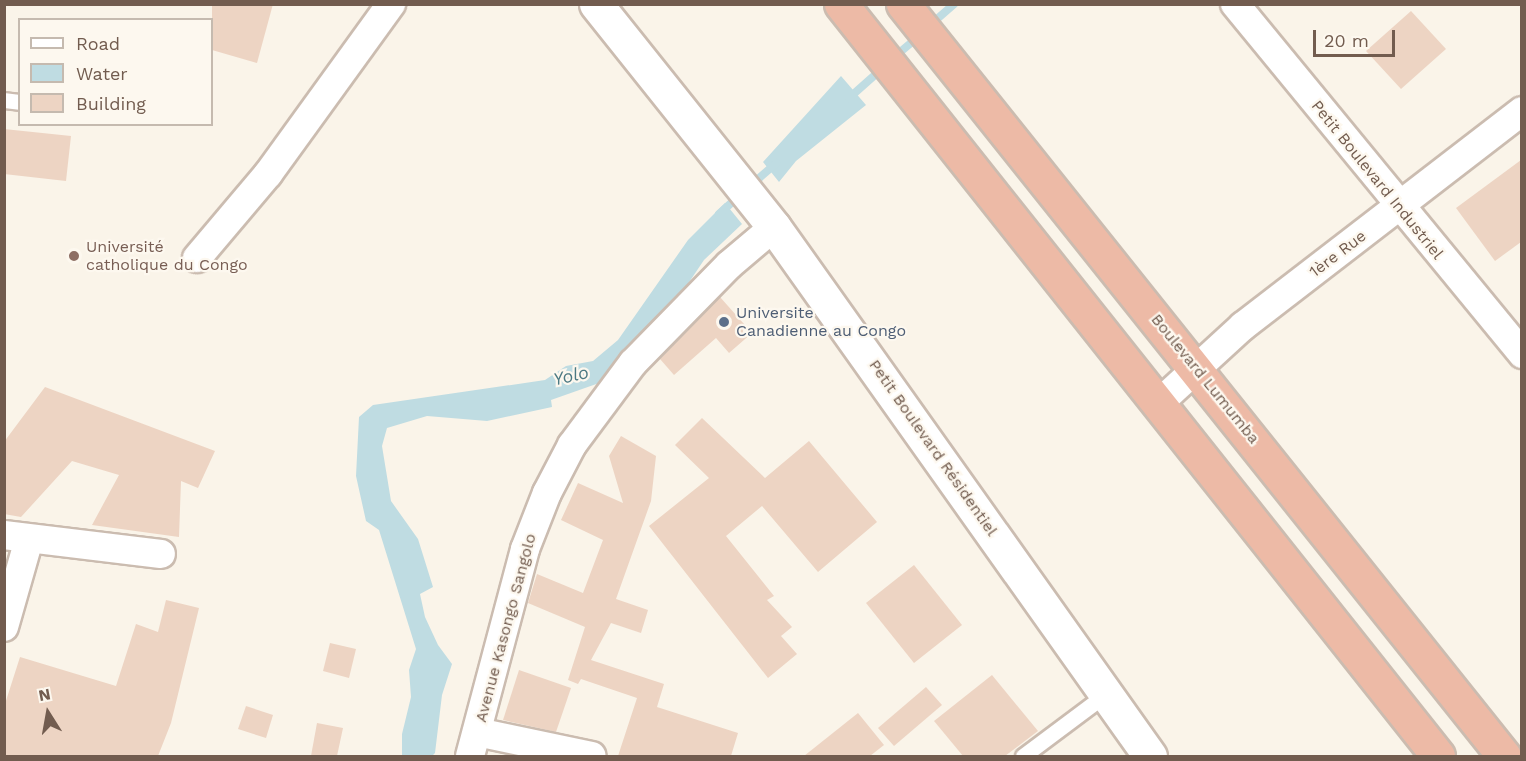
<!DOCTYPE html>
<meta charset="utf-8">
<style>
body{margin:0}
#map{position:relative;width:1526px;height:761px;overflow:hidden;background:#faf4e9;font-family:"Work Sans",sans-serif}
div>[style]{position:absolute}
.water>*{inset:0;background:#bfdce2}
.stream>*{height:8px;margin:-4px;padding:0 4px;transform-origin:4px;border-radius:4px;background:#bfdce2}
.building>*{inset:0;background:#edd4c3}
.roads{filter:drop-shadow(2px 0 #cbbcb0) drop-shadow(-2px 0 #cbbcb0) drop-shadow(0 2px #cbbcb0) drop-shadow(0 -2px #cbbcb0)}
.lane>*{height:15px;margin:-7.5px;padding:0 7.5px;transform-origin:7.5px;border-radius:7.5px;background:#fff}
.street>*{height:28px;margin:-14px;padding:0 14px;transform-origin:14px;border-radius:14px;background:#fff}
.secondary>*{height:33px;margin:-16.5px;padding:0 16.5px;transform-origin:16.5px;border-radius:16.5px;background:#fff}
.highway>*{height:33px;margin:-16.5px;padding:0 16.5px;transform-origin:16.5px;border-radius:16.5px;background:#edbaa6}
.dots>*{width:16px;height:16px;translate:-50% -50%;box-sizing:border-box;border:3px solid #fdf8ef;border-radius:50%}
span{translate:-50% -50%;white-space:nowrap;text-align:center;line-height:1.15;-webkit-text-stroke:4.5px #fdf8ef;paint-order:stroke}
.street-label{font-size:16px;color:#725c4f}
.education-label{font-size:16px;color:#785e54}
.left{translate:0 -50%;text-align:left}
.service-label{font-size:16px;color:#4e5e75}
.water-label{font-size:18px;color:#4b7983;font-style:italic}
.frame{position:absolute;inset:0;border:6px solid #725c4f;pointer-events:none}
.legend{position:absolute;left:18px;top:18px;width:195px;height:108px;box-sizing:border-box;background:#fdf8ef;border:2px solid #c5baaf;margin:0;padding:8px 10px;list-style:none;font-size:18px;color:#725c4f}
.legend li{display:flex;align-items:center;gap:12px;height:30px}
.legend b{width:30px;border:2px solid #c5baaf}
.north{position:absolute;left:18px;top:683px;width:60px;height:60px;-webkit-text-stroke:4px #fdf8ef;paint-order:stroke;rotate:349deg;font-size:16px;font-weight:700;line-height:24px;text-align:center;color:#725c4f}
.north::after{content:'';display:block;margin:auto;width:21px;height:27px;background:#725c4f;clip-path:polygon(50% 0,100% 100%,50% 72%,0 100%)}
.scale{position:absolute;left:1313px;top:30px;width:82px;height:27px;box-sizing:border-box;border:3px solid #725c4f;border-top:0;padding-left:8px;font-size:18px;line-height:21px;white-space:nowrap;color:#725c4f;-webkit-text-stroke:4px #fdf8ef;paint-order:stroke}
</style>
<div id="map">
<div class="water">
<i style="clip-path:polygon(841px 76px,866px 105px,796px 161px,779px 182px,763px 162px)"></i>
<i style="clip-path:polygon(725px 203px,742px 224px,704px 260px,665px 318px,602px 382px,551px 400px,552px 407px,487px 421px,427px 416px,387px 428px,382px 446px,391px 501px,418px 539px,433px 587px,420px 594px,425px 617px,438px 645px,452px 664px,442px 695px,435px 753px,432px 756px,402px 756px,402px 734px,411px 697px,409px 670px,416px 649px,379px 530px,366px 521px,356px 476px,359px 417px,373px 405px,545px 380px,566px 366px,593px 361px,618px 340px,688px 240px)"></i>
</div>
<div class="stream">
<i style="left:929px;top:26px;width:33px;rotate:-41deg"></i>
<i style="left:893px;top:58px;width:35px;rotate:-40deg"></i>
<i style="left:849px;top:98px;width:47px;rotate:-41.5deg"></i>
<i style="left:750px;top:186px;width:35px;rotate:-41deg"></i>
<i style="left:719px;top:214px;width:28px;rotate:-42deg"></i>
</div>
<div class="building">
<i style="clip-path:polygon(212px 4px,273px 4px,257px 63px,212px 50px)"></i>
<i style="clip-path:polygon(1411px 11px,1446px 49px,1401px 89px,1366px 51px)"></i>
<i style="clip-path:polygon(4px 129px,71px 136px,66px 181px,4px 174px)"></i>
<i style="clip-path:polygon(1521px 160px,1521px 242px,1495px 261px,1456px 208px)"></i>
<i style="clip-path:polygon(720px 297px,752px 333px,729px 353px,716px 338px,674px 375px,660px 359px)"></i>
<i style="clip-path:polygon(45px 387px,215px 451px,198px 488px,181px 481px,179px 537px,92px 525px,119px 475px,72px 461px,21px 517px,4px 514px,4px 442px)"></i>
<i style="clip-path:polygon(702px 418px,765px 478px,809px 441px,877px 522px,818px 572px,762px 506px,726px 536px,774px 596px,767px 600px,792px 627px,781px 636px,797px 654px,768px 678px,649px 526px,709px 478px,675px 445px)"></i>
<i style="clip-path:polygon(621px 436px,656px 456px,651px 501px,616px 599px,648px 610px,641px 633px,611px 623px,591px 660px,664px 684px,657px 707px,738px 733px,731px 756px,618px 756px,637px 698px,581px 679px,578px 684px,568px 680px,585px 627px,528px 603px,537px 574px,583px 593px,603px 540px,561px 520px,578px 483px,623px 503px,609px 456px)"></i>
<i style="clip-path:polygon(914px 565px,962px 625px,914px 663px,866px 603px)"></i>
<i style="clip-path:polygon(166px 600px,199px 608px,171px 723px,158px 756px,4px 756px,4px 707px,20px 657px,116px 686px,136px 624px,158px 632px)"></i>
<i style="clip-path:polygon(330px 643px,356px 649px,349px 678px,323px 671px)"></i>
<i style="clip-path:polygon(519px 670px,571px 688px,556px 732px,503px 720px)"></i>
<i style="clip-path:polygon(992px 675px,1038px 731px,1005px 756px,963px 756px,934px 721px)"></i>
<i style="clip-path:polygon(926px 687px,942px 705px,894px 746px,878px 728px)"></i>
<i style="clip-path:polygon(246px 706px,273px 715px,266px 738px,238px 729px)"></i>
<i style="clip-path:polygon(858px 713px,884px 745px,870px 756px,804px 756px)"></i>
<i style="clip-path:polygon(317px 723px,343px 728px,337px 756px,311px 756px)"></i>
</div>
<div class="roads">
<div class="lane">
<i style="left:4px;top:100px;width:16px;rotate:7deg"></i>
<i style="left:1023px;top:756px;width:104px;rotate:-36.8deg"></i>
</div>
<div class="street">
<i style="left:1235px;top:4px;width:453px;rotate:50.6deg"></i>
<i style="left:197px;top:258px;width:110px;rotate:-49.8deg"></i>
<i style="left:268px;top:174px;width:210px;rotate:-54.1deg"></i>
<i style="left:1159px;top:403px;width:114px;rotate:-42.5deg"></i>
<i style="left:1243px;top:326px;width:352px;rotate:-37.6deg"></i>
<i style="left:4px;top:535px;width:158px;rotate:6.9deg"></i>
<i style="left:4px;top:627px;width:91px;rotate:-74.1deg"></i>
<i style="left:477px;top:732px;width:117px;rotate:11.8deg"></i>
<i style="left:470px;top:756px;width:214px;rotate:-75.1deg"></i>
<i style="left:525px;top:549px;width:60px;rotate:-68.6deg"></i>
<i style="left:547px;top:493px;width:54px;rotate:-62.5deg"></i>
<i style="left:572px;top:445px;width:102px;rotate:-53.4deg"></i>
<i style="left:633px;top:363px;width:137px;rotate:-45.6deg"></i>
<i style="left:729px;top:265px;width:59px;rotate:-40.2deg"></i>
</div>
<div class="secondary">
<i style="left:596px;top:4px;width:285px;rotate:51.4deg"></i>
<i style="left:774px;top:227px;width:649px;rotate:54.6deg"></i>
</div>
<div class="highway">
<i style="left:841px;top:4px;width:960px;rotate:51.55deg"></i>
<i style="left:903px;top:4px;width:963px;rotate:51.37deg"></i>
</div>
</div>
<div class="dots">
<i style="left:74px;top:256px;background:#8d6e63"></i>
<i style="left:724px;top:322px;background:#5c6f8a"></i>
</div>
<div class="street-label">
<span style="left:1377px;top:180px;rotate:51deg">Petit Boulevard Industriel</span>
<span style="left:1338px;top:254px;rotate:-37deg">1ère Rue</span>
<span style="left:1205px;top:379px;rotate:51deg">Boulevard Lumumba</span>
<span style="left:933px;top:448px;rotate:55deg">Petit Boulevard Résidentiel</span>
<span style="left:506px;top:628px;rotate:-75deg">Avenue Kasongo Sangolo</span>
</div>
<div class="education-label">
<span class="left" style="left:86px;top:256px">Université<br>catholique du Congo</span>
</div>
<div class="service-label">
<span class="left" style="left:736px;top:322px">Universite<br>Canadienne au Congo</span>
</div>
<div class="water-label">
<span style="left:571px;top:376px;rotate:-13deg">Yolo</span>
</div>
<div class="frame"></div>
<ul class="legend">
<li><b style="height:8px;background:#fff"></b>Road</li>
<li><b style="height:16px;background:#bfdce2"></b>Water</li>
<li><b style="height:16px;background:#edd4c3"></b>Building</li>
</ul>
<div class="north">N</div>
<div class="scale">20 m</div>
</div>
